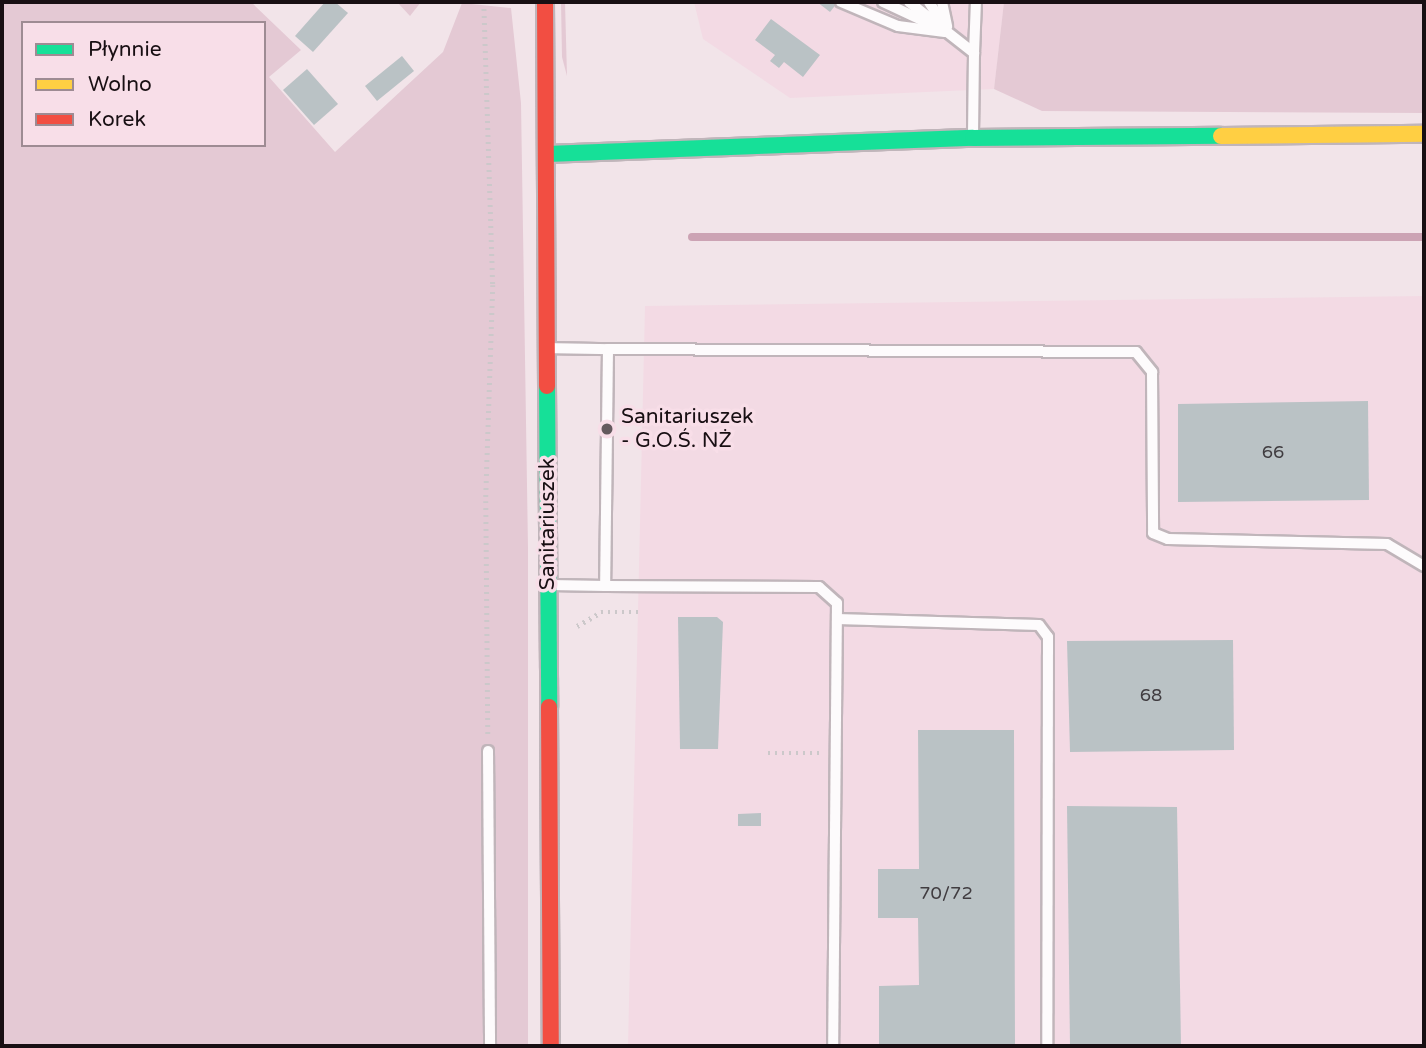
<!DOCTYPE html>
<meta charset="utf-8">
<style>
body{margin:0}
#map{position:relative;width:1426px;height:1048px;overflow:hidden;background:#f2e4e9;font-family:"Varela Round",sans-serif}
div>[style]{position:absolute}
.built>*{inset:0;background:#f3dae4}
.green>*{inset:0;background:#e4c9d4}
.stream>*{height:8px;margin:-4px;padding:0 4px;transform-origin:4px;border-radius:4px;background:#cca3b4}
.building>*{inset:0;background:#bac2c5}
.path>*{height:4.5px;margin-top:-2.25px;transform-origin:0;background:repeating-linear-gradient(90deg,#ccc8ca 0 2px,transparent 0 7px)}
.roads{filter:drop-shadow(2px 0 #c0b5ba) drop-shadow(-2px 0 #c0b5ba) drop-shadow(0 2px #c0b5ba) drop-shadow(0 -2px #c0b5ba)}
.lane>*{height:10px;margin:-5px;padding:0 5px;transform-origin:5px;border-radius:5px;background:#fdfbfc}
.fast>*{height:16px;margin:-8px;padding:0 8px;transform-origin:8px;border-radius:8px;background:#16e098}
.slow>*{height:16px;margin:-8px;padding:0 8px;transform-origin:8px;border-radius:8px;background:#ffcf43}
.jam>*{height:16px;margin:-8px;padding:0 8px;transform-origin:8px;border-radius:8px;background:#f24e42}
.dots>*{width:19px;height:19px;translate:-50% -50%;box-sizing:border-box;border:4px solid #f8dee8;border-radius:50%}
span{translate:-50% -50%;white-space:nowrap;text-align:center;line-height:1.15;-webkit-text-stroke:7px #f8dee8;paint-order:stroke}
.number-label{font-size:18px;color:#403c40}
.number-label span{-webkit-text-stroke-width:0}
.poi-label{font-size:21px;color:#180f13}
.left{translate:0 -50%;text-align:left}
.street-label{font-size:21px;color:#180f13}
.frame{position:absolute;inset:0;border:4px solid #180f13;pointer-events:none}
.legend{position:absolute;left:21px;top:21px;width:245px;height:126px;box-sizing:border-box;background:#f8dee8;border:2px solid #9e8b93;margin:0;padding:9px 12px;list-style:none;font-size:21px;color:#180f13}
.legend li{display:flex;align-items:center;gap:14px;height:35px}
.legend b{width:35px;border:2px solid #9e8b93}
</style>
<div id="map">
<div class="built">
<i style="clip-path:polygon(694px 2px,1004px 2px,994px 89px,790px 98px,703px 39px)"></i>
<i style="clip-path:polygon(1424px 296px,1424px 1046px,628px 1046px,645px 306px)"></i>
</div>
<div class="green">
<i style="clip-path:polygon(evenodd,2px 2px,251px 2px,301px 50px,269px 77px,335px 152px,443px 52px,462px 3px,511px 8px,521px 103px,528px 548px,528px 1046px,2px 1046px,2px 2px,23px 23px,264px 23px,264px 145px,23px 145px,23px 23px)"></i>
<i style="clip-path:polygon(397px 2px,421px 2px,410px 16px)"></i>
<i style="clip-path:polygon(561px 2px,565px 2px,567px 76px,562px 57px)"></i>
<i style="clip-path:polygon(1004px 2px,1424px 2px,1424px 113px,1042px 111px,994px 89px)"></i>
</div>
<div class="stream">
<i style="left:692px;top:237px;width:732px"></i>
</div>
<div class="building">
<i style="clip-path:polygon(325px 2px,335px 2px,348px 13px,313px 52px,295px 36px)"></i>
<i style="clip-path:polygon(817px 2px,838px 2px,830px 12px)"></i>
<i style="clip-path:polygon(771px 19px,820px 55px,803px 77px,784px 62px,779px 68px,770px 61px,775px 55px,755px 40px)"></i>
<i style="clip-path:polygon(402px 56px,414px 71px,377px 101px,365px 86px)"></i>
<i style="clip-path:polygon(307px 69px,338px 104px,314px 125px,283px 90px)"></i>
<i style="clip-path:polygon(1368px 401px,1369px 500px,1178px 502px,1178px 404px)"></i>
<i style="clip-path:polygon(678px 617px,717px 617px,723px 622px,718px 749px,680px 749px)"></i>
<i style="clip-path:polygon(1233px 640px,1234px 750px,1070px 752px,1067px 641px)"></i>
<i style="clip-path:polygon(918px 730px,1014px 730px,1015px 1046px,879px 1046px,879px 986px,919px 985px,918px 918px,878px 918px,878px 869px,919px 869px)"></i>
<i style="clip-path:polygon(1067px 806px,1177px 807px,1181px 1046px,1070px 1046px)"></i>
<i style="clip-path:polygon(761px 813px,761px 826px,738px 826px,738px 814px)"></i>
</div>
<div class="path">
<i style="left:484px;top:2px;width:283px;rotate:88.2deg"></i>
<i style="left:493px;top:285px;width:216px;rotate:91.9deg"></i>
<i style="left:486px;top:501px;width:235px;rotate:89.5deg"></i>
<i style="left:577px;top:626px;width:28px;rotate:-30deg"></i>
<i style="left:601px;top:612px;width:39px"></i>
<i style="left:768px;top:753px;width:51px"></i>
</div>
<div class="roads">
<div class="lane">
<i style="left:841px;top:2px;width:62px;rotate:22.8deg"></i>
<i style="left:898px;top:26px;width:47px;rotate:7.3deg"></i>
<i style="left:883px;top:2px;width:52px;rotate:25.1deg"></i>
<i style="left:909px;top:2px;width:83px;rotate:38.1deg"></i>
<i style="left:974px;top:53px;width:82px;rotate:90.7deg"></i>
<i style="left:929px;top:2px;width:26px;rotate:58deg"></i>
<i style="left:942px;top:2px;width:25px;rotate:78deg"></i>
<i style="left:974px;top:53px;width:51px;rotate:-87.8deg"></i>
<i style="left:548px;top:348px;width:60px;rotate:1deg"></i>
<i style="left:608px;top:349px;width:237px;rotate:90.7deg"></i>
<i style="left:605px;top:586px;width:54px;rotate:-178.9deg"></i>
<i style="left:608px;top:349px;width:528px;rotate:0.33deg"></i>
<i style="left:1136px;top:352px;width:26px;rotate:51deg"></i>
<i style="left:1152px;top:372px;width:161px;rotate:89.6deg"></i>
<i style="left:1153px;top:533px;width:16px;rotate:22deg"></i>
<i style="left:1168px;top:539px;width:219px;rotate:1.3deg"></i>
<i style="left:1387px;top:544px;width:43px;rotate:30.7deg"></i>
<i style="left:605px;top:586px;width:214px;rotate:0.3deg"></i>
<i style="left:819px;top:587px;width:24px;rotate:42deg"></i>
<i style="left:837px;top:603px;width:443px;rotate:90.5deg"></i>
<i style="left:837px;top:619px;width:202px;rotate:1.7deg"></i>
<i style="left:1039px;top:625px;width:15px;rotate:53deg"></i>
<i style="left:1048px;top:637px;width:409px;rotate:90.1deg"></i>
<i style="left:488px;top:751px;width:295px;rotate:89.6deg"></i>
</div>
<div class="fast">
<i style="left:547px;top:154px;width:426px;rotate:-2.2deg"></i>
<i style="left:973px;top:138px;width:248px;rotate:-0.5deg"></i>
<i style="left:547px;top:386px;width:321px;rotate:89.6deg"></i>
</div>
<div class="slow">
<i style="left:1221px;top:136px;width:203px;rotate:-0.6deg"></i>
</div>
<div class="jam">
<i style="left:545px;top:2px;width:384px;rotate:89.7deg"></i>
<i style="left:549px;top:707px;width:339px;rotate:89.7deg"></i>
</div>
</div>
<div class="dots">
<i style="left:607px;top:429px;background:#645a5e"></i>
</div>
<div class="number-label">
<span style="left:1273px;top:452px">66</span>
<span style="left:1151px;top:695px">68</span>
<span style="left:946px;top:893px">70/72</span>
</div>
<div class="poi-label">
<span class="left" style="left:621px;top:429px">Sanitariuszek<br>- G.O.Ś. NŻ</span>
</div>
<div class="street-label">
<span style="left:548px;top:524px;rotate:-90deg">Sanitariuszek</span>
</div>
<div class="frame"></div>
<ul class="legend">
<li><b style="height:9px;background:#16e098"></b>Płynnie</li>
<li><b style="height:9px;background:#ffcf43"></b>Wolno</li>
<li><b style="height:9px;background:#f24e42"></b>Korek</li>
</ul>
</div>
